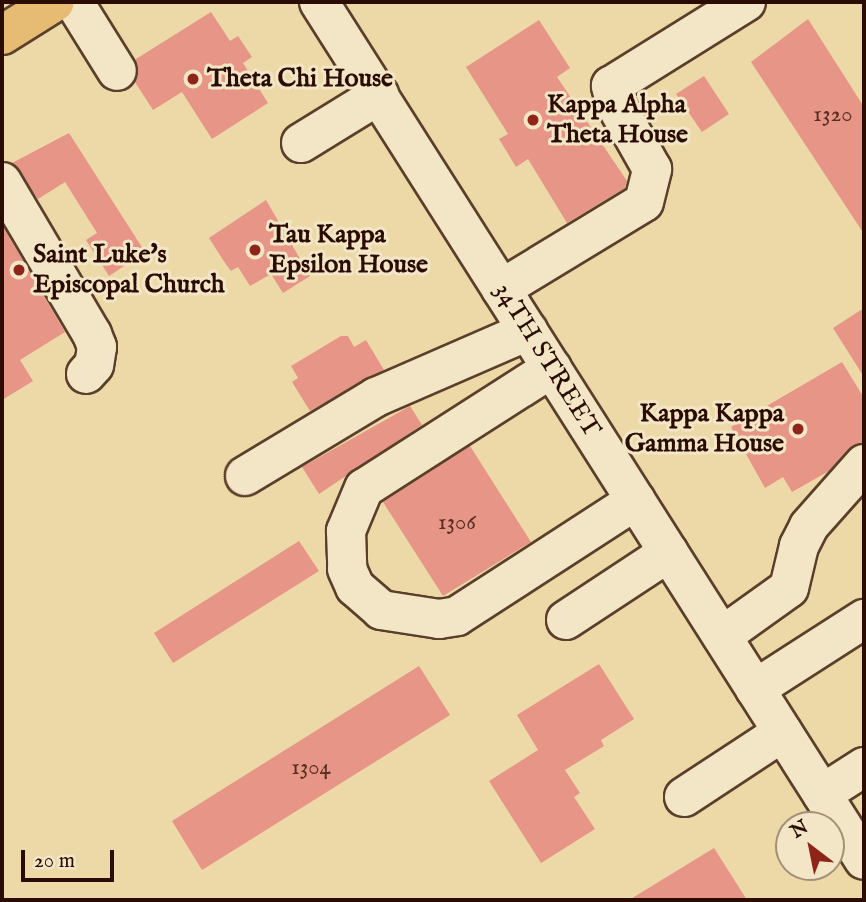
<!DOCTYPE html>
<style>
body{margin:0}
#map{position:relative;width:866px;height:902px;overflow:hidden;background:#ecd9a7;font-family:"IM FELL English",serif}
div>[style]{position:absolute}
.building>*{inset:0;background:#e69586}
.roads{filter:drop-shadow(2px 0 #5a3f2b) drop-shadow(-2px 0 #5a3f2b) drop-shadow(0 2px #5a3f2b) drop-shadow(0 -2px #5a3f2b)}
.minor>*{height:38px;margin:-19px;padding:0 19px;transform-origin:19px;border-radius:19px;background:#f3e6c6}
.major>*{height:38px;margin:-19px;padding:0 19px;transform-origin:19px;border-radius:19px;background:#e6bc74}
.dots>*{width:19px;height:19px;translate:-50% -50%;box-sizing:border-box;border:4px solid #f3e6c6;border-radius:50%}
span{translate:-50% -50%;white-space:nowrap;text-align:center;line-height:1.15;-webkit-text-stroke:6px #f3e6c6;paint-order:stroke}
.number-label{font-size:23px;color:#592e23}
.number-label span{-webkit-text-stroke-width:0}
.poi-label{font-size:26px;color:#2a0c02;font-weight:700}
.left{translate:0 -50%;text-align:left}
.right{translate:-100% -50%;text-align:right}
.street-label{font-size:26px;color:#2a0c02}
.frame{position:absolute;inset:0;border:4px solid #2a0c02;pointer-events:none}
.north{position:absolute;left:775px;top:811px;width:70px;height:70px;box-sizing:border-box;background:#f3e6c6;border:2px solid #a38f78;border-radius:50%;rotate:328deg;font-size:19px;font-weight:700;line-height:28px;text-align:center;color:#2a0c02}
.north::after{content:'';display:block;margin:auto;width:24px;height:32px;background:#8f2418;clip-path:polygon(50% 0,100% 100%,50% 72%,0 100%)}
.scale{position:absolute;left:21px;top:850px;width:93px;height:32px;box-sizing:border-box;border:4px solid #2a0c02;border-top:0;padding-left:9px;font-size:21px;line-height:24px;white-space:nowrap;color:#2a0c02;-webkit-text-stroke:5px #f3e6c6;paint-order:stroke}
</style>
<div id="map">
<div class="building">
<i style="clip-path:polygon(211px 12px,230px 41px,238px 36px,252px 57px,243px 63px,268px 103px,212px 139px,182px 92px,153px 110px,135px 82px,136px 59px)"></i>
<i style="clip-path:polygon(808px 19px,864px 107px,864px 234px,751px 62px)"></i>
<i style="clip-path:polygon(539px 20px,570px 68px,557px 77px,627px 181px,625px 188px,567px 223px,528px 159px,516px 167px,499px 139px,508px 134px,466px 67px)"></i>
<i style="clip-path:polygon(704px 76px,729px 114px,702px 132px,676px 94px)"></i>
<i style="clip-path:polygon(69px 133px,145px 252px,109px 276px,86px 240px,97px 233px,65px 182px,38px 199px,12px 163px)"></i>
<i style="clip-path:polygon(266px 200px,310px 276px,283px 293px,271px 274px,250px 286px,238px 267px,231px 271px,225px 263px,209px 238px)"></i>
<i style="clip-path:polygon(2px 225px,65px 332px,20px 360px,33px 381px,2px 400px)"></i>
<i style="clip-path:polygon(864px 308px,864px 377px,833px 328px)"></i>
<i style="clip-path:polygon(341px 336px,348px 336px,354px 347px,366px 340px,384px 370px,310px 411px,292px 382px,298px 378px,291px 366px)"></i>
<i style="clip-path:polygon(842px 362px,864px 398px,864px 443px,848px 449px,829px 471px,792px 492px,783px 477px,765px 488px,731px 427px)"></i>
<i style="clip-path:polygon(410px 406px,422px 425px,319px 494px,302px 467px)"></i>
<i style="clip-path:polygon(470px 446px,531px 542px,443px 596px,383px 502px)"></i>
<i style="clip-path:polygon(299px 541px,319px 571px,173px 663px,154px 633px)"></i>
<i style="clip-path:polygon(599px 664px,634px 719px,601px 740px,604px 746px,565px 770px,580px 793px,574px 797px,595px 829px,541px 863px,489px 781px,538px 750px,517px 715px)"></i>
<i style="clip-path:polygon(419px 666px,450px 715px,202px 870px,172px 821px)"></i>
<i style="clip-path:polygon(714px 848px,747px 900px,629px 900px)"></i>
</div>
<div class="roads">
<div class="minor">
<i style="left:74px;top:2px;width:81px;rotate:58.1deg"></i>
<i style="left:319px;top:2px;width:1016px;rotate:57.58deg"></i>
<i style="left:301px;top:143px;width:92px;rotate:-31.6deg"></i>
<i style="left:2px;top:182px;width:177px;rotate:59.4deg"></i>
<i style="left:92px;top:334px;width:14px;rotate:69deg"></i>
<i style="left:97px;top:347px;width:18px;rotate:99deg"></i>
<i style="left:94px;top:365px;width:12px;rotate:132deg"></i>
<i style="left:501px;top:289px;width:167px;rotate:-31.3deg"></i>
<i style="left:644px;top:202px;width:34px;rotate:-76deg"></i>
<i style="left:652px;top:169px;width:73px;rotate:-119.4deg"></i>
<i style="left:616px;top:105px;width:20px;rotate:-105deg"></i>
<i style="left:611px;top:86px;width:159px;rotate:-31.9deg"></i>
<i style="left:552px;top:368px;width:223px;rotate:147.4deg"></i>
<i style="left:364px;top:488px;width:47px;rotate:112.7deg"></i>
<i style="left:346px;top:531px;width:38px;rotate:88deg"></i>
<i style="left:347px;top:569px;width:20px;rotate:66deg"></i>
<i style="left:355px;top:587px;width:35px;rotate:41deg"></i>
<i style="left:381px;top:610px;width:59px;rotate:8.8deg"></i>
<i style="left:439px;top:619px;width:18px;rotate:-9deg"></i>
<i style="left:457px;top:616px;width:213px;rotate:-32.9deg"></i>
<i style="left:245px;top:476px;width:153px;rotate:-31.1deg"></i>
<i style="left:376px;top:397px;width:166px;rotate:-23.5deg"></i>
<i style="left:566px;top:620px;width:123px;rotate:-33.4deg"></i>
<i style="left:722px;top:636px;width:82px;rotate:-35.6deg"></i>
<i style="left:789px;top:588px;width:43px;rotate:-76.6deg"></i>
<i style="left:799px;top:546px;width:22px;rotate:-63deg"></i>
<i style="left:809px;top:526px;width:83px;rotate:-48.4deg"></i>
<i style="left:755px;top:689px;width:130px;rotate:-32.7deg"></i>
<i style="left:822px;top:794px;width:50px;rotate:-32.7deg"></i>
<i style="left:684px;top:797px;width:118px;rotate:-33.3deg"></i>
</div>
<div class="major">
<i style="left:2px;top:35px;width:62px;rotate:-31.9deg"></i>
</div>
</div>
<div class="dots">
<i style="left:193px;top:79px;background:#8f2418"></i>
<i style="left:533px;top:120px;background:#8f2418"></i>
<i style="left:255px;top:250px;background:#8f2418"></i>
<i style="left:19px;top:270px;background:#8f2418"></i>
<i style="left:798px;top:429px;background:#8f2418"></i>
</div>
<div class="number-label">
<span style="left:833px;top:115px">1320</span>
<span style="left:457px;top:523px">1306</span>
<span style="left:311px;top:768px">1304</span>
</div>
<div class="poi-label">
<span class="left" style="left:207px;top:79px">Theta Chi House</span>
<span class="left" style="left:547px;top:120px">Kappa Alpha<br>Theta House</span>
<span class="left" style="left:269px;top:250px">Tau Kappa<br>Epsilon House</span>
<span class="left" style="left:33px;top:270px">Saint Luke's<br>Episcopal Church</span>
<span class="right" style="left:784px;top:429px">Kappa Kappa<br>Gamma House</span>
</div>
<div class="street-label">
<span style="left:547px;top:360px;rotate:58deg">34TH STREET</span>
</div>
<div class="frame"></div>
<div class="north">N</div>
<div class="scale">20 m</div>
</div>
